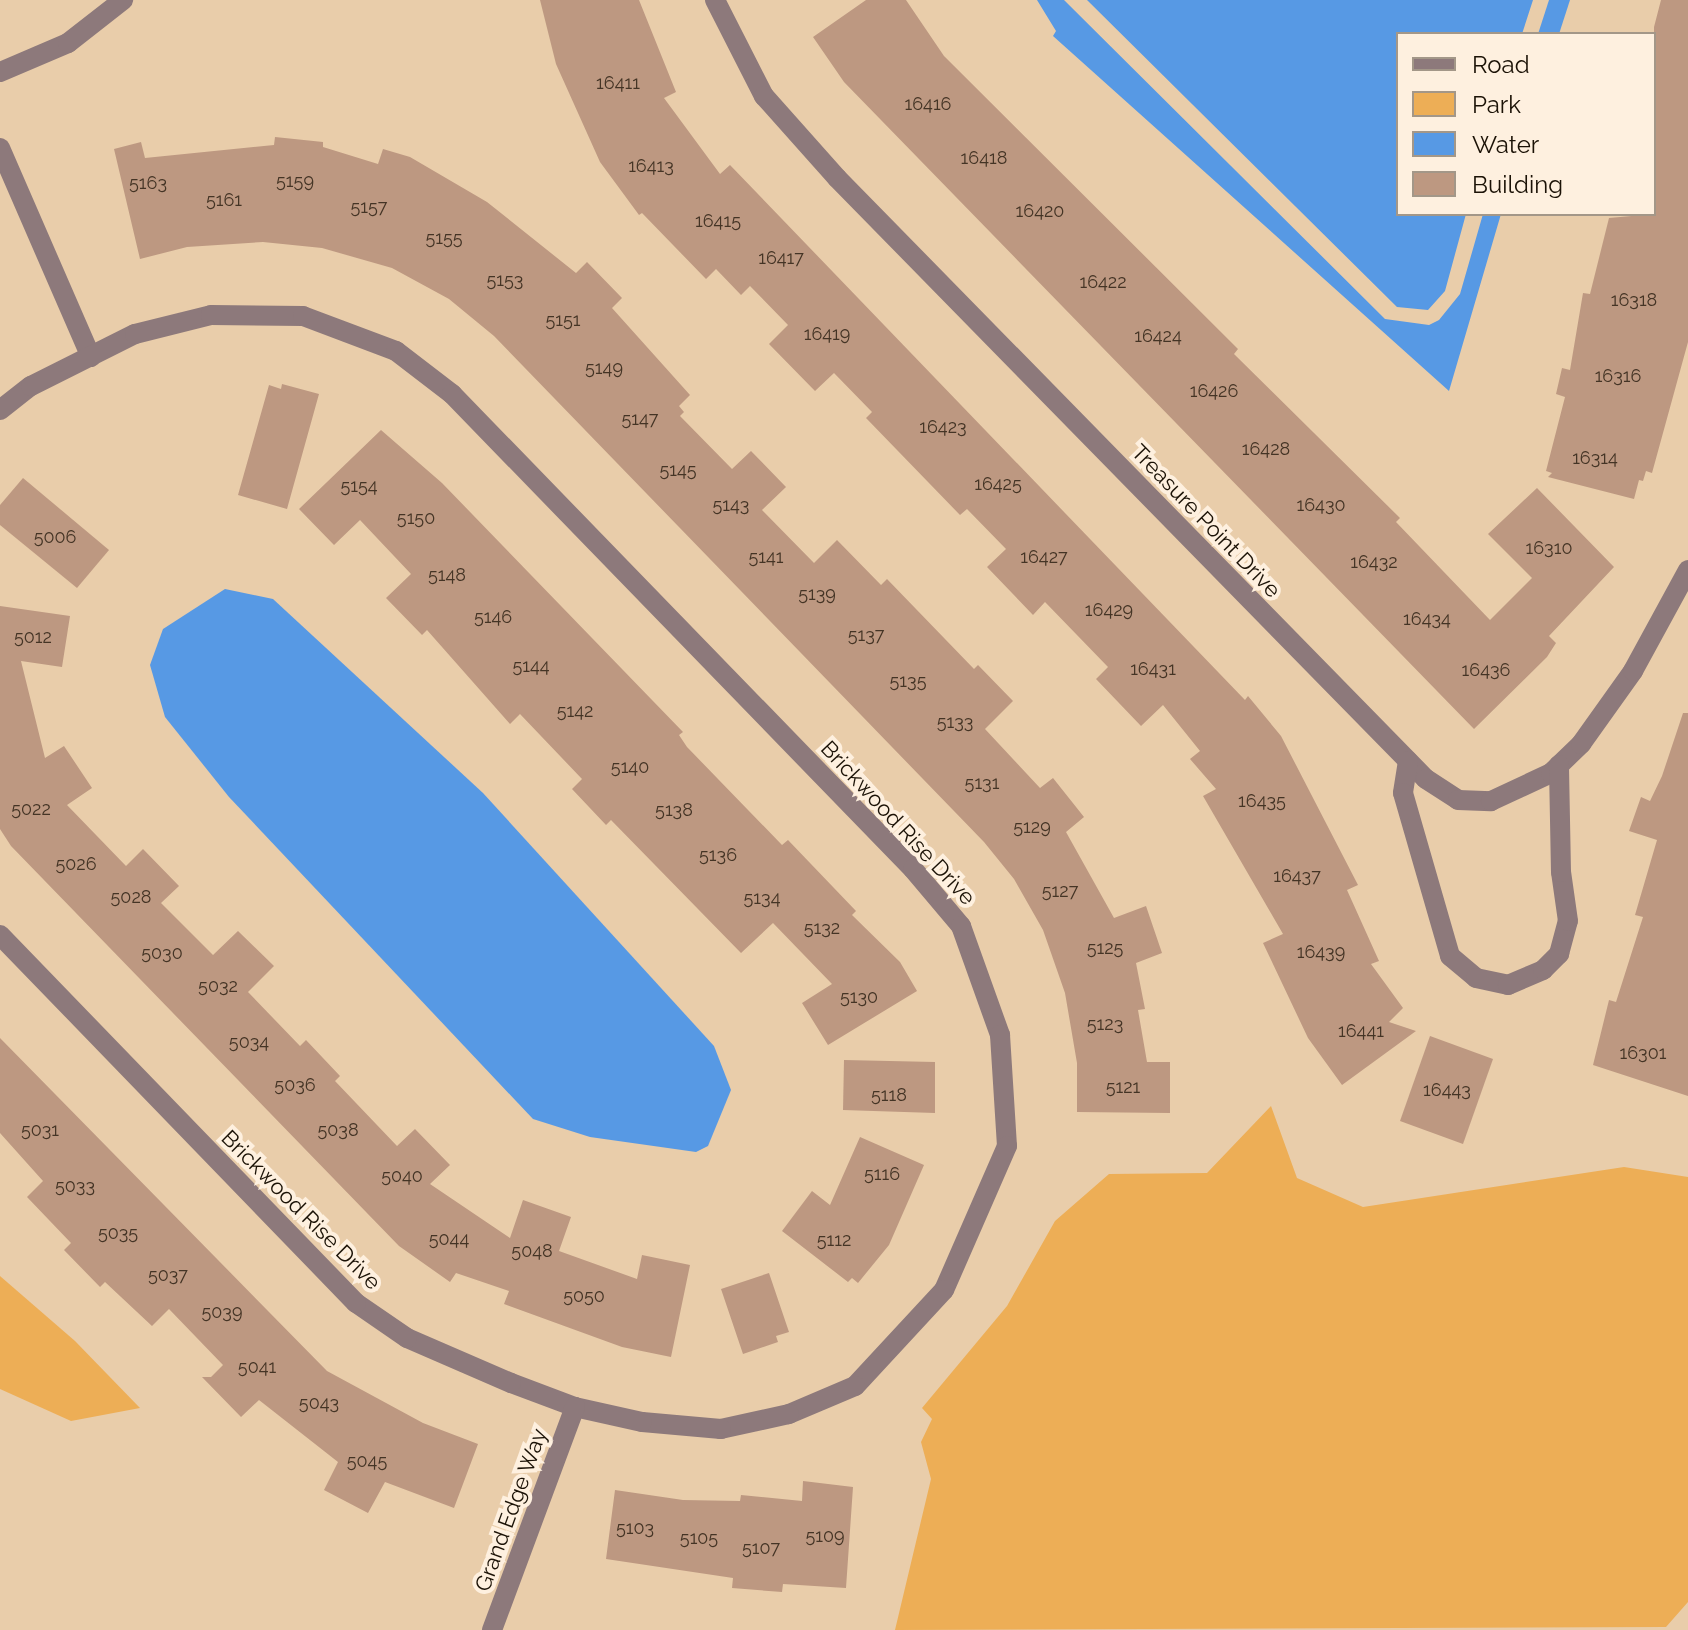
<!DOCTYPE html>
<style>
body{margin:0}
#map{position:relative;width:1688px;height:1630px;overflow:hidden;background:#e9cdaa;font-family:Raleway,sans-serif}
div>[style]{position:absolute}
.green>*{inset:0;background:#edae56}
.water>*{inset:0;background:#5799e4}
.building>*{inset:0;background:#bd9881}
.street>*{height:20px;margin:-10px;padding:0 10px;transform-origin:10px;border-radius:10px;background:#8d797b}
span{translate:-50% -50%;white-space:nowrap;text-align:center;line-height:1.15;-webkit-text-stroke:8px #fef0df;paint-order:stroke}
.number-label{font-size:18px;color:#443425}
.number-label span{-webkit-text-stroke-width:0}
.street-label{font-size:22px;color:#1b1206}
.legend{position:absolute;left:1396px;top:32px;width:260px;height:184px;box-sizing:border-box;background:#fef0df;border:2px solid #a39788;margin:0;padding:10px 14px;list-style:none;font-size:24px;color:#1b1206}
.legend li{display:flex;align-items:center;gap:16px;height:40px}
.legend b{width:40px;border:2px solid #a39788}
</style>
<div id="map">
<div class="green">
<i style="clip-path:polygon(1271px 1106px,1297px 1178px,1363px 1207px,1624px 1167px,1688px 1177px,1688px 1602px,1666px 1627px,895px 1630px,931px 1479px,921px 1442px,932px 1419px,922px 1408px,1007px 1306px,1055px 1221px,1109px 1174px,1207px 1173px)"></i>
<i style="clip-path:polygon(0 1276px,75px 1341px,140px 1408px,71px 1421px,0 1389px)"></i>
</div>
<div class="water">
<i style="clip-path:polygon(1037px 0,1064px 0,1385px 319px,1429px 325px,1439px 320px,1460px 294px,1483px 214px,1501px 214px,1449px 391px,1053px 36px,1056px 31px)"></i>
<i style="clip-path:polygon(1087px 0,1533px 0,1522px 34px,1398px 34px,1398px 214px,1466px 214px,1445px 291px,1428px 310px,1397px 307px)"></i>
<i style="clip-path:polygon(1549px 0,1570px 0,1559px 34px,1538px 34px)"></i>
<i style="clip-path:polygon(225px 589px,273px 599px,483px 793px,714px 1046px,731px 1090px,708px 1146px,696px 1152px,590px 1137px,533px 1119px,229px 797px,165px 717px,150px 665px,163px 629px)"></i>
</div>
<div class="building">
<i style="clip-path:polygon(540px 0,639px 0,676px 92px,664px 98px,720px 174px,730px 165px,1245px 700px,1248px 696px,1281px 736px,1358px 885px,1347px 890px,1379px 961px,1371px 964px,1403px 1008px,1389px 1022px,1416px 1031px,1342px 1085px,1308px 1038px,1263px 943px,1283px 934px,1203px 796px,1216px 789px,1190px 759px,1200px 751px,1163px 705px,1141px 726px,1096px 679px,1108px 667px,1045px 602px,1033px 615px,987px 567px,1006px 549px,967px 509px,960px 515px,866px 418px,872px 412px,834px 373px,815px 391px,769px 344px,788px 325px,750px 286px,741px 295px,716px 269px,706px 279px,642px 213px,639px 215px,600px 162px,556px 64px)"></i>
<i style="clip-path:polygon(866px 0,906px 0,944px 56px,1238px 349px,1234px 354px,1400px 518px,1396px 522px,1490px 620px,1532px 578px,1488px 534px,1537px 488px,1614px 567px,1549px 636px,1556px 643px,1547px 657px,1474px 729px,844px 82px,813px 37px)"></i>
<i style="clip-path:polygon(1661px 0,1688px 0,1688px 342px,1652px 473px,1646px 471px,1643px 481px,1639px 480px,1634px 499px,1548px 477px,1552px 473px,1546px 471px,1565px 397px,1556px 394px,1562px 368px,1570px 370px,1583px 293px,1590px 294px,1609px 218px,1654px 214px,1654px 27px)"></i>
<i style="clip-path:polygon(275px 137px,323px 142px,323px 147px,378px 164px,383px 149px,410px 157px,487px 202px,576px 273px,587px 262px,622px 298px,612px 308px,690px 395px,679px 406px,684px 412px,680px 416px,732px 469px,751px 451px,786px 487px,762px 510px,814px 563px,837px 540px,881px 585px,887px 579px,974px 669px,978px 665px,1013px 701px,985px 729px,1040px 788px,1053px 778px,1084px 817px,1066px 832px,1114px 918px,1146px 906px,1162px 953px,1136px 963px,1145px 1009px,1138px 1010px,1147px 1062px,1170px 1062px,1170px 1113px,1077px 1112px,1077px 1063px,1065px 993px,1043px 930px,1014px 879px,984px 842px,494px 336px,449px 299px,392px 268px,322px 248px,263px 242px,187px 247px,140px 259px,114px 149px,141px 142px,145px 158px,274px 145px)"></i>
<i style="clip-path:polygon(282px 384px,319px 394px,287px 509px,238px 495px,269px 385px,281px 389px)"></i>
<i style="clip-path:polygon(381px 430px,442px 483px,683px 732px,679px 735px,687px 747px,782px 845px,788px 840px,856px 911px,852px 915px,900px 962px,917px 991px,828px 1045px,802px 1003px,832px 984px,773px 923px,741px 953px,611px 820px,606px 825px,572px 789px,582px 779px,520px 714px,510px 724px,427px 630px,422px 635px,386px 598px,411px 574px,360px 520px,334px 545px,299px 509px)"></i>
<i style="clip-path:polygon(23px 478px,109px 550px,77px 588px,0 525px,0 505px)"></i>
<i style="clip-path:polygon(0 606px,70px 616px,62px 667px,21px 661px,45px 758px,64px 746px,92px 788px,67px 805px,126px 866px,143px 849px,179px 886px,161px 903px,213px 955px,238px 931px,274px 966px,248px 992px,300px 1046px,306px 1040px,340px 1076px,335px 1081px,397px 1146px,415px 1129px,450px 1165px,430px 1184px,510px 1238px,523px 1200px,571px 1217px,559px 1251px,637px 1279px,642px 1255px,690px 1265px,671px 1357px,622px 1347px,504px 1304px,509px 1291px,456px 1273px,450px 1282px,399px 1246px,11px 846px,0 829px)"></i>
<i style="clip-path:polygon(1683px 713px,1688px 713px,1688px 1096px,1593px 1065px,1609px 1000px,1616px 1002px,1643px 917px,1635px 915px,1657px 840px,1629px 831px,1641px 797px,1650px 801px,1662px 776px)"></i>
<i style="clip-path:polygon(1430px 1036px,1493px 1059px,1463px 1144px,1400px 1121px)"></i>
<i style="clip-path:polygon(0 1038px,327px 1371px,423px 1423px,478px 1444px,454px 1508px,385px 1482px,368px 1513px,324px 1490px,338px 1462px,259px 1400px,241px 1417px,202px 1377px,211px 1377px,223px 1365px,169px 1309px,152px 1326px,105px 1282px,100px 1287px,64px 1250px,71px 1243px,27px 1197px,43px 1181px,0 1133px)"></i>
<i style="clip-path:polygon(844px 1060px,935px 1062px,935px 1113px,843px 1110px)"></i>
<i style="clip-path:polygon(860px 1137px,924px 1165px,889px 1245px,858px 1283px,852px 1278px,848px 1282px,782px 1231px,812px 1191px,830px 1205px)"></i>
<i style="clip-path:polygon(769px 1273px,789px 1332px,776px 1336px,778px 1342px,743px 1354px,721px 1289px)"></i>
<i style="clip-path:polygon(803px 1481px,853px 1487px,846px 1588px,783px 1584px,782px 1592px,732px 1588px,733px 1578px,606px 1559px,615px 1490px,683px 1500px,740px 1501px,741px 1495px,802px 1501px)"></i>
</div>
<div class="street">
<i style="left:715px;top:0;width:108px;rotate:63deg"></i>
<i style="left:764px;top:96px;width:110px;rotate:48.3deg"></i>
<i style="left:837px;top:178px;width:841px;rotate:45.58deg"></i>
<i style="left:1426px;top:779px;width:38px;rotate:33deg"></i>
<i style="left:1458px;top:800px;width:33px;rotate:2deg"></i>
<i style="left:1491px;top:801px;width:66px;rotate:-25deg"></i>
<i style="left:1551px;top:773px;width:42px;rotate:-44deg"></i>
<i style="left:1581px;top:744px;width:90px;rotate:-54.5deg"></i>
<i style="left:1633px;top:671px;width:115px;rotate:-61.4deg"></i>
<i style="left:0;top:72px;width:74px;rotate:-23.1deg"></i>
<i style="left:68px;top:43px;width:70px;rotate:-38deg"></i>
<i style="left:0;top:148px;width:228px;rotate:66.5deg"></i>
<i style="left:0;top:410px;width:39px;rotate:-38deg"></i>
<i style="left:31px;top:386px;width:116px;rotate:-26.6deg"></i>
<i style="left:135px;top:334px;width:78px;rotate:-14deg"></i>
<i style="left:211px;top:315px;width:92px;rotate:0.6deg"></i>
<i style="left:303px;top:316px;width:99px;rotate:20.6deg"></i>
<i style="left:396px;top:351px;width:71px;rotate:37.5deg"></i>
<i style="left:452px;top:394px;width:662px;rotate:45.86deg"></i>
<i style="left:913px;top:869px;width:75px;rotate:49.9deg"></i>
<i style="left:961px;top:926px;width:116px;rotate:70.3deg"></i>
<i style="left:1000px;top:1035px;width:111px;rotate:86.4deg"></i>
<i style="left:1007px;top:1146px;width:157px;rotate:113.6deg"></i>
<i style="left:944px;top:1290px;width:131px;rotate:132.8deg"></i>
<i style="left:855px;top:1386px;width:72px;rotate:157deg"></i>
<i style="left:789px;top:1414px;width:70px;rotate:167.6deg"></i>
<i style="left:721px;top:1429px;width:79px;rotate:-174.9deg"></i>
<i style="left:642px;top:1422px;width:69px;rotate:-167.4deg"></i>
<i style="left:575px;top:1407px;width:68px;rotate:-159.4deg"></i>
<i style="left:511px;top:1383px;width:113px;rotate:-156.6deg"></i>
<i style="left:407px;top:1338px;width:62px;rotate:-145.5deg"></i>
<i style="left:356px;top:1303px;width:512px;rotate:-134.05deg"></i>
<i style="left:1408px;top:761px;width:32px;rotate:99deg"></i>
<i style="left:1403px;top:793px;width:170px;rotate:73.9deg"></i>
<i style="left:1450px;top:956px;width:34px;rotate:40deg"></i>
<i style="left:1476px;top:978px;width:33px;rotate:12deg"></i>
<i style="left:1508px;top:985px;width:38px;rotate:-23deg"></i>
<i style="left:1543px;top:970px;width:23px;rotate:-45deg"></i>
<i style="left:1559px;top:954px;width:34px;rotate:-75deg"></i>
<i style="left:1568px;top:921px;width:49px;rotate:-98.1deg"></i>
<i style="left:1561px;top:872px;width:107px;rotate:-91.1deg"></i>
<i style="left:492px;top:1630px;width:238px;rotate:-69.6deg"></i>
</div>
<div class="number-label">
<span style="left:618px;top:83px">16411</span>
<span style="left:928px;top:104px">16416</span>
<span style="left:984px;top:158px">16418</span>
<span style="left:651px;top:166px">16413</span>
<span style="left:295px;top:181px">5159</span>
<span style="left:148px;top:183px">5163</span>
<span style="left:224px;top:200px">5161</span>
<span style="left:369px;top:207px">5157</span>
<span style="left:1040px;top:211px">16420</span>
<span style="left:718px;top:221px">16415</span>
<span style="left:444px;top:238px">5155</span>
<span style="left:781px;top:258px">16417</span>
<span style="left:505px;top:280px">5153</span>
<span style="left:1103px;top:282px">16422</span>
<span style="left:1634px;top:300px">16318</span>
<span style="left:563px;top:320px">5151</span>
<span style="left:827px;top:334px">16419</span>
<span style="left:1158px;top:336px">16424</span>
<span style="left:604px;top:368px">5149</span>
<span style="left:1618px;top:376px">16316</span>
<span style="left:1214px;top:391px">16426</span>
<span style="left:640px;top:419px">5147</span>
<span style="left:943px;top:427px">16423</span>
<span style="left:1266px;top:449px">16428</span>
<span style="left:1595px;top:458px">16314</span>
<span style="left:678px;top:470px">5145</span>
<span style="left:998px;top:484px">16425</span>
<span style="left:359px;top:486px">5154</span>
<span style="left:731px;top:505px">5143</span>
<span style="left:1321px;top:505px">16430</span>
<span style="left:416px;top:518px">5150</span>
<span style="left:55px;top:537px">5006</span>
<span style="left:1549px;top:548px">16310</span>
<span style="left:766px;top:557px">5141</span>
<span style="left:1044px;top:557px">16427</span>
<span style="left:1374px;top:562px">16432</span>
<span style="left:447px;top:575px">5148</span>
<span style="left:817px;top:594px">5139</span>
<span style="left:1109px;top:610px">16429</span>
<span style="left:493px;top:617px">5146</span>
<span style="left:1427px;top:619px">16434</span>
<span style="left:866px;top:635px">5137</span>
<span style="left:33px;top:637px">5012</span>
<span style="left:531px;top:666px">5144</span>
<span style="left:1153px;top:669px">16431</span>
<span style="left:1486px;top:670px">16436</span>
<span style="left:908px;top:681px">5135</span>
<span style="left:575px;top:711px">5142</span>
<span style="left:955px;top:722px">5133</span>
<span style="left:630px;top:767px">5140</span>
<span style="left:982px;top:783px">5131</span>
<span style="left:1262px;top:801px">16435</span>
<span style="left:31px;top:809px">5022</span>
<span style="left:674px;top:810px">5138</span>
<span style="left:1032px;top:827px">5129</span>
<span style="left:718px;top:855px">5136</span>
<span style="left:76px;top:864px">5026</span>
<span style="left:1297px;top:876px">16437</span>
<span style="left:1060px;top:891px">5127</span>
<span style="left:131px;top:897px">5028</span>
<span style="left:762px;top:898px">5134</span>
<span style="left:822px;top:928px">5132</span>
<span style="left:1105px;top:948px">5125</span>
<span style="left:1321px;top:952px">16439</span>
<span style="left:162px;top:953px">5030</span>
<span style="left:218px;top:986px">5032</span>
<span style="left:859px;top:997px">5130</span>
<span style="left:1105px;top:1024px">5123</span>
<span style="left:1361px;top:1031px">16441</span>
<span style="left:249px;top:1042px">5034</span>
<span style="left:1643px;top:1053px">16301</span>
<span style="left:295px;top:1085px">5036</span>
<span style="left:1123px;top:1087px">5121</span>
<span style="left:1447px;top:1090px">16443</span>
<span style="left:889px;top:1095px">5118</span>
<span style="left:40px;top:1130px">5031</span>
<span style="left:338px;top:1130px">5038</span>
<span style="left:882px;top:1174px">5116</span>
<span style="left:402px;top:1176px">5040</span>
<span style="left:75px;top:1186px">5033</span>
<span style="left:118px;top:1233px">5035</span>
<span style="left:449px;top:1239px">5044</span>
<span style="left:834px;top:1240px">5112</span>
<span style="left:532px;top:1251px">5048</span>
<span style="left:168px;top:1275px">5037</span>
<span style="left:584px;top:1296px">5050</span>
<span style="left:222px;top:1312px">5039</span>
<span style="left:257px;top:1367px">5041</span>
<span style="left:319px;top:1403px">5043</span>
<span style="left:367px;top:1461px">5045</span>
<span style="left:635px;top:1528px">5103</span>
<span style="left:825px;top:1536px">5109</span>
<span style="left:699px;top:1538px">5105</span>
<span style="left:761px;top:1548px">5107</span>
</div>
<div class="street-label">
<span style="left:1206px;top:521px;rotate:46deg">Treasure Point Drive</span>
<span style="left:898px;top:823px;rotate:47deg">Brickwood Rise Drive</span>
<span style="left:301px;top:1210px;rotate:45deg">Brickwood Rise Drive</span>
<span style="left:511px;top:1510px;rotate:-70deg">Grand Edge Way</span>
</div>
<ul class="legend">
<li><b style="height:10px;background:#8d797b"></b>Road</li>
<li><b style="height:22px;background:#edae56"></b>Park</li>
<li><b style="height:22px;background:#5799e4"></b>Water</li>
<li><b style="height:22px;background:#bd9881"></b>Building</li>
</ul>
</div>
